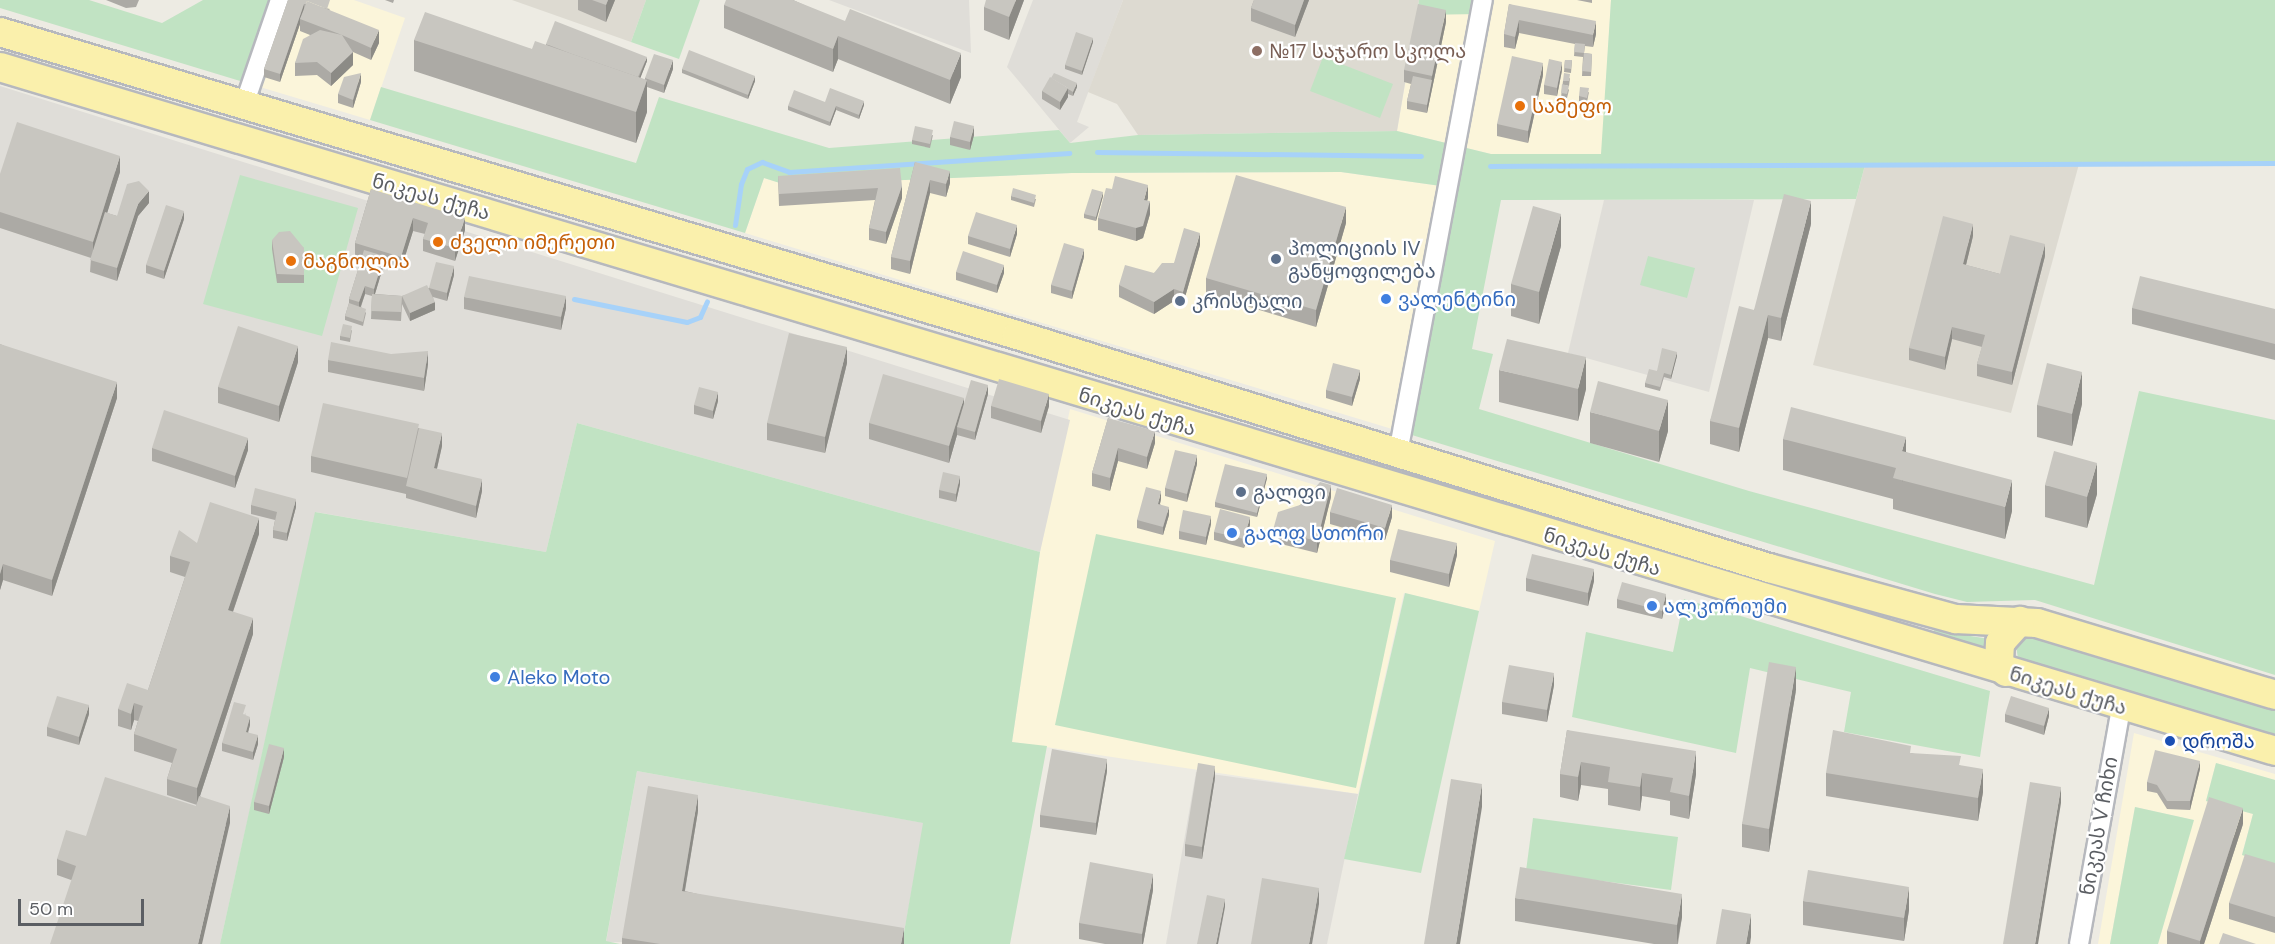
<!DOCTYPE html>
<meta charset="utf-8">
<style>
body{margin:0}
#map{position:relative;width:2275px;height:944px;overflow:hidden;background:#edebe3;font-family:"DM Sans","Noto Sans Georgian",sans-serif}
div>[style]{position:absolute}
.commercial>*{inset:0;background:#fbf5da}
.industrial>*{inset:0;background:#dfddd8}
.education>*{inset:0;background:#dddad1}
.green>*{inset:0;background:#c1e3c3}
.stream>*{height:5px;margin:-2.5px;padding:0 2.5px;transform-origin:2.5px;border-radius:2.5px;background:#a7d2f9}
.roads{filter:drop-shadow(2px 0 #b6b8bd) drop-shadow(-2px 0 #b6b8bd) drop-shadow(0 2px #b6b8bd) drop-shadow(0 -2px #b6b8bd)}
.minor>*{height:18px;margin:-9px;padding:0 9px;transform-origin:9px;border-radius:9px;background:#fff}
.primary>*{height:28px;margin:-14px;padding:0 14px;transform-origin:14px;border-radius:14px;background:#faf0ac}
.wall>*{inset:0;background:#acaaa5}
.shaded-wall>*{inset:0;background:#8c8b86}
.building>*{inset:0;background:#c8c6c0}
.dots>*{width:16px;height:16px;translate:-50% -50%;box-sizing:border-box;border:3px solid #fff;border-radius:50%}
span{translate:-50% -50%;white-space:nowrap;text-align:center;line-height:1.15;-webkit-text-stroke:4.5px #fff;paint-order:stroke}
.education-label{font-size:20px;color:#785e54}
.left{translate:0 -50%;text-align:left}
.food-label{font-size:20px;color:#c56008}
.street-label{font-size:20px;color:#5b5e63}
.service-label{font-size:20px;color:#4e5e75}
.shop-label{font-size:20px;color:#366cbe}
.transit-label{font-size:20px;color:#164399}
.scale{position:absolute;left:18px;top:899px;width:126px;height:27px;box-sizing:border-box;border:3px solid #5b5e63;border-top:0;padding-left:8px;font-size:18px;line-height:21px;white-space:nowrap;color:#5b5e63;-webkit-text-stroke:4px #fff;paint-order:stroke}
</style>
<div id="map">
<div class="commercial">
<i style="clip-path:polygon(280px 0,354px 0,405px 18px,370px 120px,250px 84px)"></i>
<i style="clip-path:polygon(1483px 0,1611px 0,1602px 154px,1491px 154px,1397px 131px,1417px 15px)"></i>
<i style="clip-path:polygon(1341px 172px,1448px 187px,1402px 432px,745px 233px,764px 178px,786px 185px,1072px 173px)"></i>
<i style="clip-path:polygon(1070px 409px,1495px 541px,1479px 611px,1404px 593px,1358px 794px,1012px 742px,1040px 552px)"></i>
<i style="clip-path:polygon(2134px 733px,2275px 774px,2275px 780px,2216px 763px,2206px 801px,2253px 814px,2242px 854px,2275px 866px,2275px 944px,2158px 944px,2193px 820px,2135px 807px,2110px 944px,2098px 944px)"></i>
</div>
<div class="industrial">
<i style="clip-path:polygon(829px 0,969px 0,971px 53px)"></i>
<i style="clip-path:polygon(1033px 0,1123px 0,1077px 122px,1089px 127px,1070px 143px,1007px 67px)"></i>
<i style="clip-path:polygon(0 86px,1070px 420px,1040px 552px,577px 423px,546px 552px,316px 512px,220px 944px,0 944px)"></i>
<i style="clip-path:polygon(1604px 200px,1754px 200px,1709px 392px,1568px 353px)"></i>
<i style="clip-path:polygon(637px 771px,924px 823px,902px 944px,606px 942px)"></i>
<i style="clip-path:polygon(1196px 772px,1358px 794px,1327px 944px,1166px 944px)"></i>
</div>
<div class="education">
<i style="clip-path:polygon(512px 0,646px 0,631px 42px)"></i>
<i style="clip-path:polygon(1123px 0,1419px 0,1397px 131px,1138px 135px,1117px 104px,1088px 92px)"></i>
<i style="clip-path:polygon(2079px 164px,2011px 413px,1813px 365px,1865px 165px)"></i>
</div>
<div class="green">
<i style="clip-path:polygon(0 0,89px 0,162px 23px,203px 0,280px 0,250px 84px,0 8px)"></i>
<i style="clip-path:polygon(646px 0,700px 0,679px 59px,631px 42px)"></i>
<i style="clip-path:polygon(1419px 0,1483px 0,1480px 14px,1417px 15px)"></i>
<i style="clip-path:polygon(1611px 0,2275px 0,2275px 163px,1865px 165px,1856px 199px,1501px 200px,1472px 349px,1493px 354px,1479px 409px,1749px 491px,2094px 585px,2139px 391px,2275px 420px,2275px 675px,2035px 600px,1967px 602px,1935px 594px,1402px 432px,1448px 187px,1341px 172px,1072px 173px,786px 185px,764px 178px,745px 233px,370px 120px,381px 87px,636px 163px,659px 97px,829px 148px,1059px 130px,1070px 143px,1138px 135px,1397px 131px,1491px 154px,1601px 154px)"></i>
<i style="clip-path:polygon(1323px 57px,1393px 84px,1380px 118px,1310px 91px)"></i>
<i style="clip-path:polygon(240px 175px,358px 208px,322px 336px,203px 304px)"></i>
<i style="clip-path:polygon(1648px 256px,1695px 268px,1687px 298px,1640px 285px)"></i>
<i style="clip-path:polygon(577px 423px,1040px 552px,1012px 742px,1047px 746px,1010px 944px,902px 944px,923px 823px,637px 771px,606px 941px,620px 944px,220px 944px,315px 512px,546px 552px)"></i>
<i style="clip-path:polygon(1096px 534px,1396px 598px,1356px 788px,1055px 725px)"></i>
<i style="clip-path:polygon(1405px 593px,1479px 611px,1421px 873px,1344px 859px)"></i>
<i style="clip-path:polygon(1684px 599px,1990px 691px,1980px 757px,1844px 732px,1851px 692px,1750px 668px,1736px 753px,1572px 717px,1586px 632px,1673px 652px)"></i>
<i style="clip-path:polygon(1934px 630px,1989px 639px,1986px 652px,1932px 636px)"></i>
<i style="clip-path:polygon(2031px 635px,2275px 707px,2275px 739px,2018px 659px,2016px 645px)"></i>
<i style="clip-path:polygon(2216px 763px,2275px 780px,2275px 866px,2242px 855px,2253px 814px,2206px 801px)"></i>
<i style="clip-path:polygon(2135px 807px,2194px 820px,2158px 944px,2110px 944px)"></i>
<i style="clip-path:polygon(1533px 818px,1678px 837px,1671px 890px,1526px 871px)"></i>
</div>
<div class="stream">
<i style="left:1097px;top:152px;width:324px;rotate:0.7deg"></i>
<i style="left:1490px;top:166px;width:785px;rotate:-0.22deg"></i>
<i style="left:735px;top:225px;width:41px;rotate:-81.7deg"></i>
<i style="left:741px;top:184px;width:16px;rotate:-68deg"></i>
<i style="left:747px;top:169px;width:17px;rotate:-25deg"></i>
<i style="left:762px;top:162px;width:29px;rotate:20deg"></i>
<i style="left:789px;top:172px;width:281px;rotate:-3.9deg"></i>
<i style="left:574px;top:299px;width:115px;rotate:11.5deg"></i>
<i style="left:687px;top:322px;width:14px;rotate:-21deg"></i>
<i style="left:700px;top:317px;width:17px;rotate:-66deg"></i>
</div>
<div class="roads">
<div class="minor">
<i style="left:244px;top:105px;width:111px;rotate:-71.1deg"></i>
<i style="left:1398px;top:453px;width:461px;rotate:-79.4deg"></i>
<i style="left:2079px;top:944px;width:240px;rotate:-79.9deg"></i>
</div>
<div class="primary">
<i style="left:0;top:32px;width:1061px;rotate:16.59deg"></i>
<i style="left:1017px;top:335px;width:787px;rotate:17.22deg"></i>
<i style="left:1769px;top:568px;width:194px;rotate:15.3deg"></i>
<i style="left:1956px;top:619px;width:81px;rotate:2.8deg"></i>
<i style="left:2037px;top:623px;width:249px;rotate:16.8deg"></i>
<i style="left:0;top:67px;width:2376px;rotate:16.73deg"></i>
<i style="left:2006px;top:672px;width:12px;rotate:-125deg"></i>
<i style="left:1999px;top:662px;width:19px;rotate:-87deg"></i>
<i style="left:2000px;top:643px;width:30px;rotate:-48deg"></i>
</div>
</div>
<div class="wall">
<i style="clip-path:polygon(106px 0,139px 0,136px 7px,126px 8px)"></i>
<i style="clip-path:polygon(288px 0,330px 9px,329px 10px,379px 43px,371px 60px,353px 52px,353px 65px,331px 86px,317px 75px,295px 76px,295px 63px,310px 35px,300px 31px,300px 24px,280px 82px,264px 77px,264px 69px)"></i>
<i style="clip-path:polygon(385px 0,394px 0,393px 3px)"></i>
<i style="clip-path:polygon(578px 0,615px 0,606px 22px,578px 10px)"></i>
<i style="clip-path:polygon(793px 0,961px 77px,950px 104px,838px 59px,833px 72px,724px 28px,724px 5px)"></i>
<i style="clip-path:polygon(1024px 0,1009px 40px,984px 30px,984px 7px)"></i>
<i style="clip-path:polygon(1254px 0,1309px 0,1295px 37px,1251px 21px,1251px 8px)"></i>
<i style="clip-path:polygon(1577px 0,1592px 0,1592px 3px)"></i>
<i style="clip-path:polygon(1509px 4px,1596px 34px,1593px 47px,1585px 46px,1584px 53px,1592px 54px,1591px 76px,1582px 76px,1583px 57px,1574px 56px,1575px 44px,1519px 33px,1515px 49px,1504px 47px,1504px 34px)"></i>
<i style="clip-path:polygon(1446px 22px,1427px 113px,1407px 109px,1407px 101px,1411px 84px,1404px 82px,1404px 70px)"></i>
<i style="clip-path:polygon(414px 40px,532px 49px,546px 45px,546px 44px,647px 61px,640px 78px,645px 80px,645px 78px,673px 69px,664px 93px,647px 87px,647px 112px,636px 143px,414px 71px)"></i>
<i style="clip-path:polygon(1093px 42px,1082px 75px,1065px 69px,1065px 65px)"></i>
<i style="clip-path:polygon(1565px 60px,1572px 60px,1571px 73px,1564px 72px)"></i>
<i style="clip-path:polygon(682px 69px,755px 81px,748px 99px,682px 73px)"></i>
<i style="clip-path:polygon(1562px 70px,1557px 96px,1544px 94px,1544px 85px)"></i>
<i style="clip-path:polygon(1543px 75px,1528px 143px,1497px 136px,1497px 124px)"></i>
<i style="clip-path:polygon(1570px 78px,1569px 86px,1565px 85px,1569px 90px,1567px 98px,1561px 97px,1563px 81px)"></i>
<i style="clip-path:polygon(361px 82px,353px 108px,338px 103px,338px 94px)"></i>
<i style="clip-path:polygon(1077px 87px,1073px 96px,1068px 94px,1068px 97px,1060px 110px,1042px 99px,1042px 91px)"></i>
<i style="clip-path:polygon(1589px 92px,1587px 102px,1579px 101px,1579px 96px)"></i>
<i style="clip-path:polygon(825px 102px,864px 105px,859px 119px,836px 110px,830px 126px,788px 110px,788px 106px)"></i>
<i style="clip-path:polygon(933px 135px,930px 148px,912px 144px,912px 140px)"></i>
<i style="clip-path:polygon(974px 135px,970px 150px,950px 145px,950px 137px)"></i>
<i style="clip-path:polygon(915px 162px,950px 183px,946px 197px,930px 193px,910px 274px,891px 269px,891px 257px)"></i>
<i style="clip-path:polygon(120px 172px,107px 213px,117px 216px,149px 203px,138px 216px,117px 281px,90px 272px,91px 258px,0 228px,0 174px)"></i>
<i style="clip-path:polygon(778px 176px,902px 186px,902px 198px,886px 244px,869px 240px,869px 228px,875px 200px,779px 206px)"></i>
<i style="clip-path:polygon(371px 189px,465px 230px,455px 261px,423px 251px,423px 239px,425px 234px,413px 231px,401px 269px,384px 264px,375px 294px,402px 296px,429px 288px,454px 275px,447px 301px,433px 297px,435px 310px,410px 321px,402px 304px,401px 321px,371px 319px,372px 296px,365px 294px,361px 307px,366px 313px,363px 326px,345px 320px,345px 316px,349px 303px,349px 299px,362px 257px,355px 255px,355px 243px)"></i>
<i style="clip-path:polygon(1011px 196px,1036px 199px,1034px 207px,1011px 200px)"></i>
<i style="clip-path:polygon(1103px 196px,1096px 221px,1084px 218px,1084px 214px)"></i>
<i style="clip-path:polygon(1148px 198px,1147px 200px,1150px 214px,1143px 238px,1136px 241px,1098px 230px,1098px 218px)"></i>
<i style="clip-path:polygon(184px 219px,164px 279px,146px 273px,146px 265px)"></i>
<i style="clip-path:polygon(1346px 223px,1316px 327px,1206px 294px,1206px 278px)"></i>
<i style="clip-path:polygon(1811px 224px,1781px 341px,1768px 338px,1739px 452px,1710px 444px,1710px 421px,1754px 310px)"></i>
<i style="clip-path:polygon(1017px 234px,1010px 257px,968px 244px,968px 236px)"></i>
<i style="clip-path:polygon(1973px 236px,1966px 265px,2000px 274px,2045px 256px,2012px 385px,1977px 376px,1977px 364px,1982px 347px,1952px 339px,1945px 370px,1909px 360px,1909px 348px)"></i>
<i style="clip-path:polygon(272px 240px,304px 248px,304px 283px,277px 283px,272px 249px)"></i>
<i style="clip-path:polygon(1200px 245px,1183px 304px,1174px 301px,1154px 314px,1119px 297px,1119px 285px,1154px 273px,1174px 263px)"></i>
<i style="clip-path:polygon(1561px 246px,1539px 324px,1511px 316px,1511px 284px)"></i>
<i style="clip-path:polygon(1084px 257px,1072px 299px,1051px 293px,1051px 285px)"></i>
<i style="clip-path:polygon(956px 272px,1004px 273px,997px 293px,956px 280px)"></i>
<i style="clip-path:polygon(464px 297px,566px 308px,561px 330px,464px 309px)"></i>
<i style="clip-path:polygon(2132px 308px,2275px 309px,2275px 360px,2132px 324px)"></i>
<i style="clip-path:polygon(352px 330px,350px 342px,340px 340px,340px 336px)"></i>
<i style="clip-path:polygon(0 344px,117px 398px,52px 596px,3px 580px,0 590px)"></i>
<i style="clip-path:polygon(1677px 356px,1671px 379px,1664px 377px,1660px 391px,1645px 387px,1645px 383px,1657px 371px)"></i>
<i style="clip-path:polygon(328px 360px,428px 364px,424px 391px,328px 372px)"></i>
<i style="clip-path:polygon(298px 362px,279px 422px,218px 403px,218px 387px)"></i>
<i style="clip-path:polygon(847px 363px,825px 453px,767px 440px,767px 423px)"></i>
<i style="clip-path:polygon(1499px 370px,1586px 389px,1578px 421px,1499px 402px)"></i>
<i style="clip-path:polygon(1360px 379px,1352px 406px,1326px 398px,1326px 390px)"></i>
<i style="clip-path:polygon(988px 394px,975px 440px,957px 435px,949px 463px,869px 439px,869px 423px,964px 405px)"></i>
<i style="clip-path:polygon(718px 401px,713px 419px,694px 414px,694px 405px)"></i>
<i style="clip-path:polygon(2082px 404px,2072px 446px,2037px 437px,2037px 405px)"></i>
<i style="clip-path:polygon(991px 406px,1049px 406px,1041px 433px,991px 418px)"></i>
<i style="clip-path:polygon(1590px 412px,1668px 431px,1659px 462px,1590px 443px)"></i>
<i style="clip-path:polygon(1108px 418px,1155px 443px,1147px 469px,1118px 461px,1110px 491px,1092px 486px,1092px 473px)"></i>
<i style="clip-path:polygon(419px 428px,442px 446px,437px 469px,482px 491px,476px 518px,406px 498px,406px 494px,311px 472px,311px 456px)"></i>
<i style="clip-path:polygon(1783px 439px,1906px 452px,2012px 511px,2005px 539px,1893px 509px,1893px 499px,1783px 470px)"></i>
<i style="clip-path:polygon(152px 448px,248px 450px,235px 488px,152px 461px)"></i>
<i style="clip-path:polygon(1197px 464px,1187px 502px,1165px 496px,1165px 488px)"></i>
<i style="clip-path:polygon(1267px 478px,1257px 517px,1215px 507px,1215px 502px)"></i>
<i style="clip-path:polygon(960px 484px,956px 502px,939px 498px,939px 490px)"></i>
<i style="clip-path:polygon(2045px 485px,2097px 494px,2087px 528px,2045px 517px)"></i>
<i style="clip-path:polygon(1331px 497px,1317px 553px,1273px 542px,1273px 530px,1300px 505px)"></i>
<i style="clip-path:polygon(1161px 499px,1160px 504px,1169px 515px,1163px 535px,1137px 528px,1137px 520px)"></i>
<i style="clip-path:polygon(251px 505px,296px 507px,287px 541px,273px 538px,273px 530px,275px 520px,251px 514px)"></i>
<i style="clip-path:polygon(1330px 512px,1392px 517px,1385px 540px,1330px 524px)"></i>
<i style="clip-path:polygon(1211px 524px,1206px 545px,1179px 539px,1179px 531px)"></i>
<i style="clip-path:polygon(1250px 525px,1244px 548px,1214px 540px,1214px 532px)"></i>
<i style="clip-path:polygon(259px 534px,233px 612px,253px 634px,200px 796px,230px 823px,71px 880px,57px 875px,57px 859px,86px 836px,196px 806px,197px 805px,167px 795px,167px 779px,172px 763px,134px 751px,134px 734px,138px 721px,134px 720px,131px 730px,118px 726px,118px 709px,148px 690px,185px 577px,170px 572px,170px 556px,197px 543px)"></i>
<i style="clip-path:polygon(1457px 555px,1449px 587px,1390px 572px,1390px 560px)"></i>
<i style="clip-path:polygon(1526px 578px,1594px 581px,1588px 606px,1526px 591px)"></i>
<i style="clip-path:polygon(1617px 599px,1666px 602px,1662px 619px,1617px 608px)"></i>
<i style="clip-path:polygon(1554px 685px,1547px 722px,1502px 714px,1502px 702px)"></i>
<i style="clip-path:polygon(1796px 690px,1769px 852px,1742px 847px,1742px 824px)"></i>
<i style="clip-path:polygon(246px 713px,245px 715px,250px 725px,248px 732px,258px 744px,253px 760px,222px 751px,222px 743px)"></i>
<i style="clip-path:polygon(89px 714px,79px 745px,47px 736px,47px 727px)"></i>
<i style="clip-path:polygon(2005px 714px,2049px 716px,2044px 735px,2005px 722px)"></i>
<i style="clip-path:polygon(1567px 730px,1696px 774px,1689px 819px,1670px 815px,1670px 801px,1642px 796px,1640px 811px,1608px 805px,1608px 789px,1581px 785px,1578px 801px,1560px 797px,1560px 774px)"></i>
<i style="clip-path:polygon(1911px 753px,1961px 766px,1983px 792px,1978px 821px,1826px 796px,1826px 773px)"></i>
<i style="clip-path:polygon(284px 757px,269px 814px,254px 810px,254px 802px)"></i>
<i style="clip-path:polygon(2200px 769px,2190px 810px,2167px 809px,2157px 793px,2147px 791px,2147px 782px)"></i>
<i style="clip-path:polygon(1107px 771px,1096px 835px,1040px 827px,1040px 815px)"></i>
<i style="clip-path:polygon(1215px 778px,1202px 859px,1185px 856px,1185px 844px)"></i>
<i style="clip-path:polygon(698px 811px,685px 891px,904px 944px,622px 944px,622px 938px)"></i>
<i style="clip-path:polygon(2243px 824px,2204px 944px,2167px 944px,2167px 931px)"></i>
<i style="clip-path:polygon(2275px 863px,2275px 933px,2229px 919px,2229px 903px)"></i>
<i style="clip-path:polygon(1153px 890px,1143px 944px,1105px 944px,1079px 939px,1079px 923px)"></i>
<i style="clip-path:polygon(1515px 898px,1682px 917px,1678px 944px,1654px 944px,1515px 921px)"></i>
<i style="clip-path:polygon(1803px 901px,1909px 910px,1904px 941px,1803px 925px)"></i>
</div>
<div class="shaded-wall">
<i style="clip-path:polygon(608px 0,615px 0,606px 22px,606px 5px)"></i>
<i style="clip-path:polygon(1016px 0,1024px 0,1009px 40px,1009px 17px)"></i>
<i style="clip-path:polygon(1304px 0,1309px 0,1295px 37px,1295px 25px)"></i>
<i style="clip-path:polygon(304px 4px,304px 12px,300px 19px,300px 24px,280px 82px,280px 74px)"></i>
<i style="clip-path:polygon(1446px 10px,1446px 22px,1427px 113px,1427px 105px,1432px 76px)"></i>
<i style="clip-path:polygon(1519px 20px,1519px 33px,1515px 49px,1515px 37px)"></i>
<i style="clip-path:polygon(1596px 21px,1596px 34px,1593px 47px,1593px 35px)"></i>
<i style="clip-path:polygon(379px 30px,379px 43px,371px 60px,371px 48px)"></i>
<i style="clip-path:polygon(838px 36px,838px 59px,833px 72px,833px 49px)"></i>
<i style="clip-path:polygon(1093px 38px,1093px 42px,1082px 75px,1082px 71px)"></i>
<i style="clip-path:polygon(353px 52px,353px 65px,331px 86px,331px 73px)"></i>
<i style="clip-path:polygon(961px 53px,961px 77px,950px 104px,950px 80px)"></i>
<i style="clip-path:polygon(647px 57px,647px 61px,638px 84px,638px 80px)"></i>
<i style="clip-path:polygon(673px 60px,673px 69px,664px 93px,664px 85px)"></i>
<i style="clip-path:polygon(1562px 62px,1562px 70px,1557px 96px,1557px 88px)"></i>
<i style="clip-path:polygon(1543px 63px,1543px 75px,1528px 143px,1528px 131px)"></i>
<i style="clip-path:polygon(361px 73px,361px 82px,353px 108px,353px 100px)"></i>
<i style="clip-path:polygon(755px 76px,755px 81px,748px 99px,748px 95px)"></i>
<i style="clip-path:polygon(647px 80px,647px 112px,636px 143px,636px 112px)"></i>
<i style="clip-path:polygon(1077px 83px,1077px 87px,1073px 96px,1073px 92px)"></i>
<i style="clip-path:polygon(1068px 88px,1068px 97px,1060px 110px,1060px 102px)"></i>
<i style="clip-path:polygon(864px 101px,864px 105px,859px 119px,859px 115px)"></i>
<i style="clip-path:polygon(836px 106px,836px 110px,830px 126px,830px 122px)"></i>
<i style="clip-path:polygon(974px 126px,974px 135px,970px 150px,970px 142px)"></i>
<i style="clip-path:polygon(120px 156px,120px 172px,93px 258px,93px 242px)"></i>
<i style="clip-path:polygon(950px 171px,950px 183px,946px 197px,946px 184px)"></i>
<i style="clip-path:polygon(930px 180px,930px 193px,910px 274px,910px 261px)"></i>
<i style="clip-path:polygon(1148px 185px,1148px 198px,1144px 212px,1144px 200px)"></i>
<i style="clip-path:polygon(902px 186px,902px 198px,886px 244px,886px 232px)"></i>
<i style="clip-path:polygon(149px 191px,149px 203px,138px 216px,117px 281px,117px 268px,138px 204px)"></i>
<i style="clip-path:polygon(1103px 192px,1103px 196px,1096px 221px,1096px 217px)"></i>
<i style="clip-path:polygon(1150px 201px,1150px 214px,1143px 238px,1136px 241px,1136px 228px)"></i>
<i style="clip-path:polygon(1811px 201px,1811px 224px,1781px 341px,1781px 318px)"></i>
<i style="clip-path:polygon(1346px 207px,1346px 223px,1316px 327px,1316px 310px)"></i>
<i style="clip-path:polygon(184px 211px,184px 219px,164px 279px,164px 271px)"></i>
<i style="clip-path:polygon(1561px 214px,1561px 246px,1539px 324px,1539px 292px)"></i>
<i style="clip-path:polygon(413px 218px,413px 231px,401px 269px,401px 257px)"></i>
<i style="clip-path:polygon(465px 218px,465px 230px,455px 261px,455px 248px)"></i>
<i style="clip-path:polygon(1973px 224px,1973px 236px,1963px 277px,1963px 264px)"></i>
<i style="clip-path:polygon(1017px 225px,1017px 234px,1010px 257px,1010px 249px)"></i>
<i style="clip-path:polygon(1200px 233px,1200px 245px,1183px 304px,1183px 292px)"></i>
<i style="clip-path:polygon(2045px 244px,2045px 256px,2012px 385px,2012px 372px)"></i>
<i style="clip-path:polygon(1084px 249px,1084px 257px,1072px 299px,1072px 291px)"></i>
<i style="clip-path:polygon(384px 256px,384px 264px,374px 297px,374px 289px)"></i>
<i style="clip-path:polygon(1004px 265px,1004px 273px,997px 293px,997px 285px)"></i>
<i style="clip-path:polygon(454px 266px,454px 275px,447px 301px,447px 293px)"></i>
<i style="clip-path:polygon(365px 286px,365px 294px,359px 311px,359px 302px)"></i>
<i style="clip-path:polygon(1174px 289px,1174px 301px,1154px 314px,1154px 302px)"></i>
<i style="clip-path:polygon(566px 296px,566px 308px,561px 330px,561px 317px)"></i>
<i style="clip-path:polygon(435px 302px,435px 310px,410px 321px,410px 313px)"></i>
<i style="clip-path:polygon(1768px 315px,1768px 338px,1739px 452px,1739px 428px)"></i>
<i style="clip-path:polygon(1952px 327px,1952px 339px,1945px 370px,1945px 357px)"></i>
<i style="clip-path:polygon(298px 346px,298px 362px,279px 422px,279px 406px)"></i>
<i style="clip-path:polygon(847px 347px,847px 363px,825px 453px,825px 437px)"></i>
<i style="clip-path:polygon(428px 351px,428px 364px,424px 391px,424px 378px)"></i>
<i style="clip-path:polygon(1677px 352px,1677px 356px,1671px 379px,1671px 375px)"></i>
<i style="clip-path:polygon(1586px 357px,1586px 389px,1578px 421px,1578px 389px)"></i>
<i style="clip-path:polygon(1360px 370px,1360px 379px,1352px 406px,1352px 397px)"></i>
<i style="clip-path:polygon(2082px 372px,2082px 404px,2072px 446px,2072px 414px)"></i>
<i style="clip-path:polygon(117px 382px,117px 398px,52px 596px,52px 580px)"></i>
<i style="clip-path:polygon(988px 385px,988px 394px,975px 440px,975px 432px)"></i>
<i style="clip-path:polygon(718px 392px,718px 401px,713px 419px,713px 411px)"></i>
<i style="clip-path:polygon(1049px 394px,1049px 406px,1041px 433px,1041px 421px)"></i>
<i style="clip-path:polygon(964px 398px,964px 414px,957px 427px,957px 435px,949px 463px,949px 446px)"></i>
<i style="clip-path:polygon(1668px 400px,1668px 431px,1659px 462px,1659px 431px)"></i>
<i style="clip-path:polygon(1155px 431px,1155px 443px,1147px 469px,1147px 457px)"></i>
<i style="clip-path:polygon(442px 433px,442px 446px,434px 481px,434px 468px)"></i>
<i style="clip-path:polygon(1906px 437px,1906px 469px,1902px 482px,1902px 451px)"></i>
<i style="clip-path:polygon(248px 438px,248px 450px,235px 488px,235px 476px)"></i>
<i style="clip-path:polygon(1118px 448px,1118px 461px,1110px 491px,1110px 478px)"></i>
<i style="clip-path:polygon(1197px 455px,1197px 464px,1187px 502px,1187px 494px)"></i>
<i style="clip-path:polygon(2097px 463px,2097px 494px,2087px 528px,2087px 497px)"></i>
<i style="clip-path:polygon(1267px 474px,1267px 478px,1257px 517px,1257px 513px)"></i>
<i style="clip-path:polygon(960px 476px,960px 484px,956px 502px,956px 494px)"></i>
<i style="clip-path:polygon(482px 479px,482px 491px,476px 518px,476px 506px)"></i>
<i style="clip-path:polygon(2012px 480px,2012px 511px,2005px 539px,2005px 507px)"></i>
<i style="clip-path:polygon(1331px 485px,1331px 497px,1317px 553px,1317px 541px)"></i>
<i style="clip-path:polygon(1161px 491px,1161px 499px,1158px 512px,1158px 504px)"></i>
<i style="clip-path:polygon(296px 499px,296px 507px,287px 541px,287px 533px)"></i>
<i style="clip-path:polygon(1392px 505px,1392px 517px,1385px 540px,1385px 528px)"></i>
<i style="clip-path:polygon(1169px 507px,1169px 515px,1163px 535px,1163px 527px)"></i>
<i style="clip-path:polygon(1211px 516px,1211px 524px,1206px 545px,1206px 537px)"></i>
<i style="clip-path:polygon(1250px 517px,1250px 525px,1244px 548px,1244px 539px)"></i>
<i style="clip-path:polygon(259px 518px,259px 534px,228px 626px,228px 610px)"></i>
<i style="clip-path:polygon(1457px 543px,1457px 555px,1449px 587px,1449px 574px)"></i>
<i style="clip-path:polygon(3px 564px,3px 580px,0 590px,0 574px)"></i>
<i style="clip-path:polygon(1594px 569px,1594px 581px,1588px 606px,1588px 593px)"></i>
<i style="clip-path:polygon(1666px 594px,1666px 602px,1662px 619px,1662px 611px)"></i>
<i style="clip-path:polygon(253px 618px,253px 634px,197px 805px,197px 788px)"></i>
<i style="clip-path:polygon(1796px 667px,1796px 690px,1769px 852px,1769px 829px)"></i>
<i style="clip-path:polygon(1554px 673px,1554px 685px,1547px 722px,1547px 710px)"></i>
<i style="clip-path:polygon(134px 703px,134px 720px,131px 730px,131px 714px)"></i>
<i style="clip-path:polygon(89px 705px,89px 714px,79px 745px,79px 737px)"></i>
<i style="clip-path:polygon(2049px 708px,2049px 716px,2044px 735px,2044px 726px)"></i>
<i style="clip-path:polygon(250px 717px,250px 725px,246px 740px,246px 732px)"></i>
<i style="clip-path:polygon(258px 735px,258px 744px,253px 760px,253px 752px)"></i>
<i style="clip-path:polygon(284px 748px,284px 757px,269px 814px,269px 806px)"></i>
<i style="clip-path:polygon(1696px 751px,1696px 774px,1689px 819px,1689px 796px)"></i>
<i style="clip-path:polygon(1107px 759px,1107px 771px,1096px 835px,1096px 823px)"></i>
<i style="clip-path:polygon(2200px 761px,2200px 769px,2190px 810px,2190px 801px)"></i>
<i style="clip-path:polygon(1581px 762px,1581px 785px,1578px 801px,1578px 777px)"></i>
<i style="clip-path:polygon(1215px 766px,1215px 778px,1202px 859px,1202px 847px)"></i>
<i style="clip-path:polygon(1983px 769px,1983px 792px,1978px 821px,1978px 798px)"></i>
<i style="clip-path:polygon(1642px 773px,1642px 796px,1640px 811px,1640px 787px)"></i>
<i style="clip-path:polygon(1482px 784px,1482px 807px,1460px 944px,1456px 944px)"></i>
<i style="clip-path:polygon(2061px 787px,2061px 803px,2038px 944px,2035px 944px)"></i>
<i style="clip-path:polygon(698px 795px,698px 811px,682px 907px,682px 891px)"></i>
<i style="clip-path:polygon(230px 806px,230px 823px,202px 944px,198px 944px)"></i>
<i style="clip-path:polygon(2243px 808px,2243px 824px,2204px 944px,2200px 944px,2200px 941px)"></i>
<i style="clip-path:polygon(1153px 874px,1153px 890px,1143px 944px,1142px 944px,1142px 934px)"></i>
<i style="clip-path:polygon(1909px 887px,1909px 910px,1904px 941px,1904px 918px)"></i>
<i style="clip-path:polygon(1319px 888px,1319px 904px,1312px 944px,1309px 944px)"></i>
<i style="clip-path:polygon(1682px 894px,1682px 917px,1677px 944px,1677px 925px)"></i>
<i style="clip-path:polygon(1225px 899px,1225px 907px,1218px 944px,1216px 944px)"></i>
<i style="clip-path:polygon(1751px 914px,1751px 937px,1750px 944px,1746px 944px)"></i>
<i style="clip-path:polygon(904px 928px,904px 944px,901px 944px)"></i>
</div>
<div class="building">
<i style="clip-path:polygon(288px 0,330px 0,327px 9px,307px 1px,306px 4px,304px 4px,280px 74px,264px 69px)"></i>
<i style="clip-path:polygon(592px 0,608px 0,606px 5px)"></i>
<i style="clip-path:polygon(726px 0,793px 0,845px 21px,850px 9px,961px 53px,950px 80px,838px 36px,833px 49px,724px 5px)"></i>
<i style="clip-path:polygon(986px 0,1016px 0,1009px 17px,984px 7px)"></i>
<i style="clip-path:polygon(1254px 0,1304px 0,1295px 25px,1251px 8px)"></i>
<i style="clip-path:polygon(307px 1px,379px 30px,371px 48px,342px 35px,353px 52px,331px 73px,317px 62px,295px 63px,303px 39px,320px 30px,342px 35px,300px 19px)"></i>
<i style="clip-path:polygon(1418px 4px,1446px 10px,1432px 76px,1404px 70px)"></i>
<i style="clip-path:polygon(1509px 4px,1596px 21px,1593px 35px,1519px 20px,1515px 37px,1504px 34px)"></i>
<i style="clip-path:polygon(425px 12px,532px 49px,535px 41px,647px 80px,636px 112px,414px 40px)"></i>
<i style="clip-path:polygon(555px 21px,647px 57px,638px 77px,572px 54px,546px 44px)"></i>
<i style="clip-path:polygon(1076px 32px,1093px 38px,1082px 71px,1065px 65px)"></i>
<i style="clip-path:polygon(1575px 43px,1585px 44px,1584px 53px,1574px 52px)"></i>
<i style="clip-path:polygon(689px 50px,755px 76px,748px 95px,682px 69px)"></i>
<i style="clip-path:polygon(1584px 53px,1592px 54px,1591px 72px,1582px 71px)"></i>
<i style="clip-path:polygon(654px 54px,673px 60px,664px 85px,645px 78px)"></i>
<i style="clip-path:polygon(1512px 56px,1543px 63px,1528px 131px,1497px 124px)"></i>
<i style="clip-path:polygon(1549px 59px,1562px 62px,1557px 88px,1544px 85px)"></i>
<i style="clip-path:polygon(1565px 60px,1572px 60px,1571px 69px,1564px 68px)"></i>
<i style="clip-path:polygon(361px 73px,353px 100px,338px 94px,344px 77px)"></i>
<i style="clip-path:polygon(1054px 73px,1077px 83px,1073px 92px,1068px 89px,1068px 88px,1051px 78px)"></i>
<i style="clip-path:polygon(1564px 73px,1570px 74px,1569px 81px,1563px 81px)"></i>
<i style="clip-path:polygon(1413px 76px,1432px 80px,1427px 105px,1407px 101px)"></i>
<i style="clip-path:polygon(1050px 77px,1068px 88px,1060px 102px,1042px 91px)"></i>
<i style="clip-path:polygon(1562px 84px,1569px 86px,1567px 94px,1561px 93px)"></i>
<i style="clip-path:polygon(1580px 87px,1589px 88px,1587px 98px,1579px 96px)"></i>
<i style="clip-path:polygon(830px 88px,864px 101px,859px 115px,836px 106px,830px 122px,788px 106px,794px 90px,825px 102px)"></i>
<i style="clip-path:polygon(954px 121px,974px 126px,970px 142px,950px 137px)"></i>
<i style="clip-path:polygon(17px 122px,120px 156px,93px 242px,0 212px,0 174px)"></i>
<i style="clip-path:polygon(915px 126px,933px 130px,930px 144px,912px 140px)"></i>
<i style="clip-path:polygon(915px 162px,950px 171px,946px 184px,930px 180px,910px 261px,891px 257px)"></i>
<i style="clip-path:polygon(900px 168px,902px 186px,886px 232px,869px 228px,878px 188px,779px 194px,778px 176px)"></i>
<i style="clip-path:polygon(1236px 175px,1346px 207px,1316px 310px,1206px 278px)"></i>
<i style="clip-path:polygon(1115px 176px,1148px 185px,1144px 200px,1150px 201px,1143px 226px,1136px 228px,1098px 218px,1106px 188px,1112px 189px)"></i>
<i style="clip-path:polygon(139px 181px,149px 191px,138px 204px,117px 268px,90px 260px,105px 212px,117px 216px,127px 184px)"></i>
<i style="clip-path:polygon(1013px 188px,1036px 195px,1034px 203px,1011px 196px)"></i>
<i style="clip-path:polygon(371px 189px,465px 218px,455px 248px,423px 239px,428px 223px,413px 218px,401px 257px,355px 243px)"></i>
<i style="clip-path:polygon(1092px 189px,1103px 192px,1096px 217px,1084px 214px)"></i>
<i style="clip-path:polygon(1784px 194px,1811px 201px,1781px 318px,1768px 315px,1739px 428px,1710px 421px,1739px 306px,1754px 310px)"></i>
<i style="clip-path:polygon(166px 205px,184px 211px,164px 271px,146px 265px)"></i>
<i style="clip-path:polygon(1533px 206px,1561px 214px,1539px 292px,1511px 284px)"></i>
<i style="clip-path:polygon(976px 212px,1017px 225px,1010px 249px,968px 236px)"></i>
<i style="clip-path:polygon(1943px 216px,1973px 224px,1963px 264px,2000px 274px,2010px 235px,2045px 244px,2012px 372px,1977px 364px,1985px 335px,1952px 327px,1945px 357px,1909px 348px)"></i>
<i style="clip-path:polygon(1184px 228px,1200px 233px,1183px 292px,1174px 289px,1154px 302px,1119px 285px,1125px 265px,1154px 273px,1162px 263px,1174px 263px)"></i>
<i style="clip-path:polygon(290px 231px,304px 248px,304px 275px,277px 274px,272px 240px,279px 232px)"></i>
<i style="clip-path:polygon(1064px 243px,1084px 249px,1072px 291px,1051px 285px)"></i>
<i style="clip-path:polygon(364px 250px,384px 256px,374px 289px,365px 286px,359px 302px,349px 299px)"></i>
<i style="clip-path:polygon(963px 251px,1004px 265px,997px 285px,956px 272px)"></i>
<i style="clip-path:polygon(436px 262px,454px 266px,447px 293px,429px 288px)"></i>
<i style="clip-path:polygon(469px 276px,566px 296px,561px 317px,464px 297px)"></i>
<i style="clip-path:polygon(2140px 276px,2275px 309px,2275px 344px,2132px 308px)"></i>
<i style="clip-path:polygon(427px 285px,435px 302px,410px 313px,402px 296px)"></i>
<i style="clip-path:polygon(372px 294px,402px 296px,401px 312px,371px 311px)"></i>
<i style="clip-path:polygon(349px 303px,366px 309px,363px 322px,345px 316px)"></i>
<i style="clip-path:polygon(343px 324px,352px 326px,350px 338px,340px 336px)"></i>
<i style="clip-path:polygon(238px 326px,298px 346px,279px 406px,218px 387px)"></i>
<i style="clip-path:polygon(789px 333px,847px 347px,825px 437px,767px 423px)"></i>
<i style="clip-path:polygon(1507px 339px,1586px 357px,1578px 389px,1499px 370px)"></i>
<i style="clip-path:polygon(331px 342px,391px 354px,428px 351px,424px 378px,328px 360px)"></i>
<i style="clip-path:polygon(0 344px,117px 382px,52px 580px,3px 564px,0 574px)"></i>
<i style="clip-path:polygon(1662px 348px,1677px 352px,1671px 375px,1664px 373px,1660px 387px,1645px 383px,1649px 369px,1657px 371px)"></i>
<i style="clip-path:polygon(1333px 363px,1360px 370px,1352px 397px,1326px 390px)"></i>
<i style="clip-path:polygon(2047px 363px,2082px 372px,2072px 414px,2037px 405px)"></i>
<i style="clip-path:polygon(883px 374px,964px 398px,949px 446px,869px 423px)"></i>
<i style="clip-path:polygon(999px 379px,1049px 394px,1041px 421px,991px 406px)"></i>
<i style="clip-path:polygon(971px 380px,988px 385px,975px 432px,957px 427px)"></i>
<i style="clip-path:polygon(1598px 381px,1668px 400px,1659px 431px,1590px 412px)"></i>
<i style="clip-path:polygon(699px 387px,718px 392px,713px 411px,694px 405px)"></i>
<i style="clip-path:polygon(323px 403px,419px 424px,407px 478px,311px 456px)"></i>
<i style="clip-path:polygon(1791px 407px,1906px 437px,1902px 451px,2012px 480px,2005px 507px,1893px 478px,1896px 468px,1783px 439px)"></i>
<i style="clip-path:polygon(164px 410px,248px 438px,235px 476px,152px 448px)"></i>
<i style="clip-path:polygon(1108px 418px,1155px 431px,1147px 457px,1118px 448px,1110px 478px,1092px 473px)"></i>
<i style="clip-path:polygon(419px 428px,442px 433px,434px 468px,482px 479px,476px 506px,406px 486px)"></i>
<i style="clip-path:polygon(1175px 450px,1197px 455px,1187px 494px,1165px 488px)"></i>
<i style="clip-path:polygon(2054px 451px,2097px 463px,2087px 497px,2045px 485px)"></i>
<i style="clip-path:polygon(1225px 464px,1267px 474px,1257px 513px,1215px 502px)"></i>
<i style="clip-path:polygon(943px 472px,960px 476px,956px 494px,939px 490px)"></i>
<i style="clip-path:polygon(1320px 482px,1331px 485px,1317px 541px,1273px 530px,1278px 512px,1300px 505px)"></i>
<i style="clip-path:polygon(1146px 487px,1161px 491px,1158px 504px,1169px 507px,1163px 527px,1137px 520px)"></i>
<i style="clip-path:polygon(255px 488px,296px 499px,287px 533px,273px 530px,277px 512px,251px 505px)"></i>
<i style="clip-path:polygon(1337px 488px,1392px 505px,1385px 528px,1330px 512px)"></i>
<i style="clip-path:polygon(210px 502px,259px 518px,228px 610px,253px 618px,197px 788px,167px 779px,177px 749px,134px 734px,143px 706px,134px 703px,131px 714px,118px 709px,127px 683px,148px 690px,190px 562px,170px 556px,179px 530px,197px 543px)"></i>
<i style="clip-path:polygon(1220px 509px,1250px 517px,1244px 539px,1214px 532px)"></i>
<i style="clip-path:polygon(1183px 510px,1211px 516px,1206px 537px,1179px 531px)"></i>
<i style="clip-path:polygon(1398px 529px,1457px 543px,1449px 574px,1390px 560px)"></i>
<i style="clip-path:polygon(1532px 554px,1594px 569px,1588px 593px,1526px 578px)"></i>
<i style="clip-path:polygon(1622px 582px,1666px 594px,1662px 611px,1617px 599px)"></i>
<i style="clip-path:polygon(1769px 662px,1796px 667px,1769px 829px,1742px 824px)"></i>
<i style="clip-path:polygon(1509px 665px,1554px 673px,1547px 710px,1502px 702px)"></i>
<i style="clip-path:polygon(57px 696px,89px 705px,79px 737px,47px 727px)"></i>
<i style="clip-path:polygon(2011px 696px,2049px 708px,2044px 726px,2005px 714px)"></i>
<i style="clip-path:polygon(234px 702px,246px 705px,243px 714px,250px 717px,246px 732px,258px 735px,253px 752px,222px 743px)"></i>
<i style="clip-path:polygon(1567px 730px,1696px 751px,1689px 796px,1670px 792px,1673px 778px,1642px 773px,1640px 787px,1608px 782px,1610px 767px,1581px 762px,1578px 777px,1560px 774px)"></i>
<i style="clip-path:polygon(1833px 730px,1911px 746px,1910px 753px,1961px 756px,1959px 765px,1983px 769px,1978px 798px,1826px 773px)"></i>
<i style="clip-path:polygon(269px 744px,284px 748px,269px 806px,254px 802px)"></i>
<i style="clip-path:polygon(1052px 749px,1107px 759px,1096px 823px,1040px 815px)"></i>
<i style="clip-path:polygon(2155px 750px,2200px 761px,2190px 801px,2167px 801px,2157px 785px,2147px 782px)"></i>
<i style="clip-path:polygon(1198px 763px,1215px 766px,1202px 847px,1185px 844px)"></i>
<i style="clip-path:polygon(105px 777px,196px 806px,199px 796px,230px 806px,198px 944px,50px 944px,76px 866px,57px 859px,66px 830px,86px 836px)"></i>
<i style="clip-path:polygon(1451px 779px,1482px 784px,1456px 944px,1424px 944px)"></i>
<i style="clip-path:polygon(2030px 782px,2061px 787px,2035px 944px,2003px 944px)"></i>
<i style="clip-path:polygon(648px 786px,698px 795px,682px 891px,904px 928px,901px 944px,660px 944px,622px 938px)"></i>
<i style="clip-path:polygon(2209px 797px,2243px 808px,2200px 941px,2167px 931px)"></i>
<i style="clip-path:polygon(2245px 854px,2275px 863px,2275px 917px,2229px 903px)"></i>
<i style="clip-path:polygon(1090px 862px,1153px 874px,1142px 934px,1079px 923px)"></i>
<i style="clip-path:polygon(1520px 867px,1682px 894px,1677px 925px,1515px 898px)"></i>
<i style="clip-path:polygon(1808px 870px,1909px 887px,1904px 918px,1803px 901px)"></i>
<i style="clip-path:polygon(1262px 878px,1319px 888px,1309px 944px,1251px 944px)"></i>
<i style="clip-path:polygon(1207px 895px,1225px 899px,1216px 944px,1197px 944px)"></i>
<i style="clip-path:polygon(1722px 909px,1751px 914px,1746px 944px,1716px 944px)"></i>
<i style="clip-path:polygon(2223px 933px,2256px 944px,2219px 944px)"></i>
</div>
<div class="dots">
<i style="left:1257px;top:51px;background:#8d6e63"></i>
<i style="left:1520px;top:106px;background:#e8710a"></i>
<i style="left:438px;top:242px;background:#e8710a"></i>
<i style="left:1276px;top:259px;background:#5c6f8a"></i>
<i style="left:291px;top:261px;background:#e8710a"></i>
<i style="left:1386px;top:299px;background:#3f7fe0"></i>
<i style="left:1180px;top:301px;background:#5c6f8a"></i>
<i style="left:1241px;top:492px;background:#5c6f8a"></i>
<i style="left:1232px;top:533px;background:#3f7fe0"></i>
<i style="left:1652px;top:606px;background:#3f7fe0"></i>
<i style="left:495px;top:677px;background:#3f7fe0"></i>
<i style="left:2170px;top:741px;background:#1a4fb4"></i>
</div>
<div class="education-label">
<span class="left" style="left:1269px;top:51px">№17 საჯარო სკოლა</span>
</div>
<div class="food-label">
<span class="left" style="left:1532px;top:106px">სამეფო</span>
<span class="left" style="left:450px;top:242px">ძველი იმერეთი</span>
<span class="left" style="left:303px;top:261px">მაგნოლია</span>
</div>
<div class="street-label">
<span style="left:431px;top:197px;rotate:16deg">ნიკეას ქუჩა</span>
<span style="left:1137px;top:412px;rotate:17deg">ნიკეას ქუჩა</span>
<span style="left:1602px;top:552px;rotate:17deg">ნიკეას ქუჩა</span>
<span style="left:2068px;top:691px;rotate:17deg">ნიკეას ქუჩა</span>
<span style="left:2099px;top:826px;rotate:-80deg">ნიკეას V ჩიხი</span>
</div>
<div class="service-label">
<span class="left" style="left:1288px;top:260px">პოლიციის IV<br>განყოფილება</span>
<span class="left" style="left:1192px;top:301px">კრისტალი</span>
<span class="left" style="left:1253px;top:492px">გალფი</span>
</div>
<div class="shop-label">
<span class="left" style="left:1398px;top:299px">ვალენტინი</span>
<span class="left" style="left:1244px;top:533px">გალფ სთორი</span>
<span class="left" style="left:1664px;top:606px">ალკორიუმი</span>
<span class="left" style="left:507px;top:677px">Aleko Moto</span>
</div>
<div class="transit-label">
<span class="left" style="left:2182px;top:741px">დროშა</span>
</div>
<div class="scale">50 m</div>
</div>
